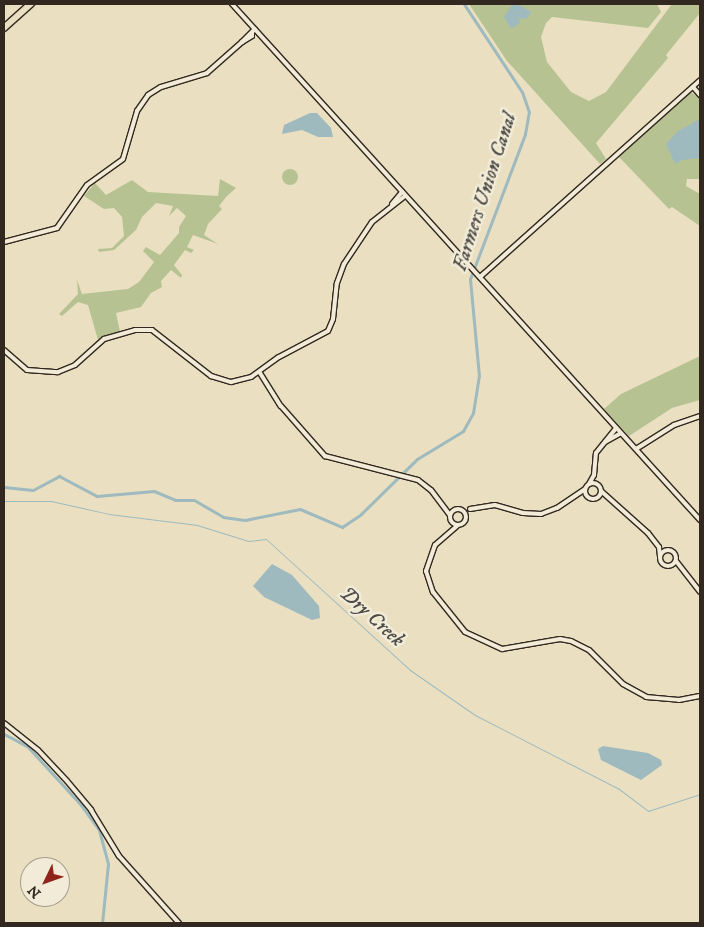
<!DOCTYPE html>
<style>
body{margin:0}
#map{position:relative;width:704px;height:927px;overflow:hidden;background:#eae0c1;font-family:"IM FELL DW Pica",serif}
div>[style]{position:absolute}
.green>*{inset:0;background:#b7c292}
.round{border-radius:50%}
.water>*{inset:0;background:#9ebabf}
.stream>*{height:1px;margin:-0.5px;padding:0 0.5px;transform-origin:0.5px;border-radius:0.5px;background:#9ebabf}
.canal>*{height:3px;margin:-1.5px;padding:0 1.5px;transform-origin:1.5px;border-radius:1.5px;background:#9ebabf}
.roads{filter:drop-shadow(1px 0 #32281f) drop-shadow(-1px 0 #32281f) drop-shadow(0 1px #32281f) drop-shadow(0 -1px #32281f)}
.secondary>*{height:4px;margin:-2px;padding:0 2px;transform-origin:2px;border-radius:2px;background:#f1ebd7}
.secondary>.ring{margin:-2px;padding:0;box-sizing:content-box;background:none;border:4px solid #f1ebd7;border-radius:50%}
.highway>*{height:5.5px;margin:-2.75px;padding:0 2.75px;transform-origin:2.75px;border-radius:2.75px;background:#eae0c1}
span{translate:-50% -50%;white-space:nowrap;text-align:center;line-height:1.15;-webkit-text-stroke:5px #f1ebd7;paint-order:stroke}
.water-label{font-size:20px;color:#4d4c47;font-style:italic}
.frame{position:absolute;inset:0;border:5px solid #32281f;pointer-events:none}
.north{position:absolute;left:20px;top:857px;width:50px;height:50px;box-sizing:border-box;background:#f1ebd7;border:1px solid #a59d8d;border-radius:50%;rotate:228deg;font-size:14px;font-weight:700;line-height:20px;text-align:center;color:#32281f}
.north::after{content:'';display:block;margin:auto;width:18px;height:22px;background:#8f2418;clip-path:polygon(50% 0,100% 100%,50% 72%,0 100%)}
</style>
<div id="map">
<div class="green">
<i style="clip-path:polygon(469px 4px,657px 4px,661px 12px,648px 28px,552px 17px,546px 23px,541px 37px,547px 62px,571px 92px,589px 101px,606px 92px,672px 4px,700px 4px,700px 13px,666px 55px,668px 58px,596px 143px,606px 159px,600px 164px,507px 61px)"></i>
<i style="clip-path:polygon(691px 92px,700px 99px,700px 179px,687px 179px,686px 186px,700px 194px,700px 226px,672px 207px,669px 209px,619px 157px)"></i>
<i class="round" style="left:282px;top:169px;width:16px;height:16px"></i>
<i style="clip-path:polygon(220px 179px,236px 188px,227px 196px,219px 206px,222px 209px,208px 224px,204px 235px,218px 244px,193px 235px,187px 247px,194px 250px,191px 253px,185px 250px,174px 265px,182px 275px,181px 278px,171px 270px,161px 281px,162px 287px,151px 293px,141px 307px,116px 313px,120px 332px,98px 340px,88px 305px,78px 302px,62px 316px,59px 314px,78px 294px,77px 280px,82px 294px,128px 289px,139px 282px,154px 262px,143px 251px,146px 247px,160px 255px,179px 233px,179px 227px,186px 216px,177px 208px,169px 216px,173px 206px,156px 203px,142px 217px,136px 230px,114px 250px,99px 252px,98px 249px,112px 248px,124px 236px,122px 217px,114px 208px,104px 209px,84px 196px,95px 183px,106px 195px,132px 180px,148px 192px,218px 196px)"></i>
<i style="clip-path:polygon(700px 356px,700px 400px,672px 408px,629px 436px,604px 409px,621px 394px)"></i>
</div>
<div class="water">
<i style="clip-path:polygon(518px 4px,531px 12px,527px 19px,519px 18px,520px 23px,511px 29px,504px 17px,512px 5px)"></i>
<i style="clip-path:polygon(310px 113px,317px 113px,331px 128px,333px 137px,318px 137px,302px 130px,282px 134px,284px 125px)"></i>
<i style="clip-path:polygon(700px 119px,700px 158px,682px 160px,675px 164px,666px 144px,678px 131px)"></i>
<i style="clip-path:polygon(272px 564px,292px 575px,319px 606px,320px 618px,312px 620px,264px 597px,253px 586px)"></i>
<i style="clip-path:polygon(603px 746px,648px 753px,661px 760px,662px 765px,641px 780px,601px 760px,598px 749px)"></i>
</div>
<div class="stream">
<i style="left:4px;top:501px;width:47px"></i>
<i style="left:51px;top:501px;width:59px;rotate:12.6deg"></i>
<i style="left:109px;top:514px;width:89px;rotate:7.1deg"></i>
<i style="left:197px;top:525px;width:53px;rotate:17.4deg"></i>
<i style="left:248px;top:541px;width:18px;rotate:-6deg"></i>
<i style="left:266px;top:539px;width:195px;rotate:42.3deg"></i>
<i style="left:410px;top:670px;width:79px;rotate:34.7deg"></i>
<i style="left:475px;top:715px;width:162px;rotate:27.2deg"></i>
<i style="left:619px;top:789px;width:36px;rotate:37deg"></i>
<i style="left:648px;top:811px;width:55px;rotate:-18.1deg"></i>
</div>
<div class="canal">
<i style="left:4px;top:487px;width:29px;rotate:6deg"></i>
<i style="left:33px;top:490px;width:30px;rotate:-28deg"></i>
<i style="left:59px;top:476px;width:43px;rotate:27.8deg"></i>
<i style="left:97px;top:496px;width:57px;rotate:-5deg"></i>
<i style="left:154px;top:491px;width:23px;rotate:23deg"></i>
<i style="left:175px;top:500px;width:19px"></i>
<i style="left:194px;top:500px;width:34px;rotate:30deg"></i>
<i style="left:223px;top:517px;width:22px;rotate:8deg"></i>
<i style="left:245px;top:520px;width:56px;rotate:-11.3deg"></i>
<i style="left:300px;top:509px;width:46px;rotate:23.2deg"></i>
<i style="left:342px;top:527px;width:23px;rotate:-34deg"></i>
<i style="left:361px;top:514px;width:78px;rotate:-44.5deg"></i>
<i style="left:417px;top:459px;width:54px;rotate:-31.3deg"></i>
<i style="left:463px;top:431px;width:21px;rotate:-61deg"></i>
<i style="left:473px;top:413px;width:37px;rotate:-81deg"></i>
<i style="left:479px;top:376px;width:97px;rotate:-95.3deg"></i>
<i style="left:470px;top:279px;width:155px;rotate:-69.2deg"></i>
<i style="left:525px;top:134px;width:22px;rotate:-80deg"></i>
<i style="left:529px;top:112px;width:21px;rotate:-109deg"></i>
<i style="left:522px;top:92px;width:105px;rotate:-123.4deg"></i>
<i style="left:4px;top:734px;width:27px;rotate:28deg"></i>
<i style="left:28px;top:747px;width:79px;rotate:47.6deg"></i>
<i style="left:81px;top:805px;width:31px;rotate:54deg"></i>
<i style="left:99px;top:830px;width:35px;rotate:75deg"></i>
<i style="left:108px;top:864px;width:59px;rotate:95.8deg"></i>
</div>
<div class="roads">
<div class="secondary">
<i style="left:232px;top:4px;width:697px;rotate:47.79deg"></i>
<i style="left:252px;top:33px;width:3px;rotate:90deg"></i>
<i style="left:252px;top:36px;width:12px;rotate:149deg"></i>
<i style="left:242px;top:42px;width:18px;rotate:-45deg"></i>
<i style="left:693px;top:87px;width:11px;rotate:49deg"></i>
<i style="left:392px;top:204px;width:16px;rotate:-50deg"></i>
<i style="left:4px;top:242px;width:55px;rotate:-14.8deg"></i>
<i style="left:57px;top:228px;width:52px;rotate:-55.1deg"></i>
<i style="left:87px;top:185px;width:44px;rotate:-35.8deg"></i>
<i style="left:123px;top:159px;width:50px;rotate:-73.7deg"></i>
<i style="left:137px;top:111px;width:19px;rotate:-55deg"></i>
<i style="left:148px;top:95px;width:15px;rotate:-32deg"></i>
<i style="left:161px;top:87px;width:48px;rotate:-16.9deg"></i>
<i style="left:207px;top:73px;width:47px;rotate:-41.5deg"></i>
<i style="left:480px;top:277px;width:295px;rotate:-41.8deg"></i>
<i style="left:4px;top:350px;width:30px;rotate:41deg"></i>
<i style="left:27px;top:370px;width:31px;rotate:4deg"></i>
<i style="left:58px;top:372px;width:18px;rotate:-22deg"></i>
<i style="left:75px;top:365px;width:39px;rotate:-42deg"></i>
<i style="left:104px;top:339px;width:32px;rotate:-16deg"></i>
<i style="left:135px;top:330px;width:17px"></i>
<i style="left:152px;top:330px;width:75px;rotate:37.9deg"></i>
<i style="left:211px;top:376px;width:21px;rotate:17deg"></i>
<i style="left:231px;top:382px;width:21px;rotate:-14deg"></i>
<i style="left:251px;top:377px;width:34px;rotate:-36deg"></i>
<i style="left:279px;top:357px;width:55px;rotate:-28deg"></i>
<i style="left:328px;top:331px;width:13px;rotate:-67deg"></i>
<i style="left:333px;top:319px;width:36px;rotate:-84deg"></i>
<i style="left:337px;top:283px;width:20px;rotate:-70deg"></i>
<i style="left:344px;top:264px;width:50px;rotate:-56.3deg"></i>
<i style="left:372px;top:222px;width:42px;rotate:-38.2deg"></i>
<i style="left:260px;top:373px;width:39px;rotate:58deg"></i>
<i style="left:281px;top:406px;width:67px;rotate:48.7deg"></i>
<i style="left:325px;top:456px;width:96px;rotate:14.5deg"></i>
<i style="left:418px;top:480px;width:16px;rotate:38deg"></i>
<i style="left:431px;top:490px;width:31px;rotate:53deg"></i>
<i style="left:605px;top:442px;width:18px;rotate:-29deg"></i>
<i style="left:636px;top:449px;width:45px;rotate:-32.3deg"></i>
<i style="left:674px;top:425px;width:28px;rotate:-19deg"></i>
<i class="ring" style="left:585px;top:483px;width:12px;height:12px"></i>
<i style="left:589px;top:484px;width:10px;rotate:-61deg"></i>
<i style="left:594px;top:475px;width:22px;rotate:-85deg"></i>
<i style="left:596px;top:453px;width:32px;rotate:-51deg"></i>
<i style="left:601px;top:491px;width:63px;rotate:41.8deg"></i>
<i style="left:648px;top:533px;width:18px;rotate:52deg"></i>
<i style="left:659px;top:547px;width:10px;rotate:84deg"></i>
<i class="ring" style="left:450px;top:509px;width:12px;height:12px"></i>
<i style="left:470px;top:509px;width:25px;rotate:-9deg"></i>
<i style="left:495px;top:505px;width:29px;rotate:16deg"></i>
<i style="left:523px;top:513px;width:18px;rotate:3deg"></i>
<i style="left:541px;top:514px;width:17px;rotate:-21deg"></i>
<i style="left:557px;top:508px;width:34px;rotate:-34deg"></i>
<i style="left:457px;top:526px;width:29px;rotate:139deg"></i>
<i style="left:435px;top:545px;width:28px;rotate:109deg"></i>
<i style="left:426px;top:571px;width:22px;rotate:72deg"></i>
<i style="left:433px;top:592px;width:51px;rotate:51.3deg"></i>
<i style="left:465px;top:632px;width:41px;rotate:24.7deg"></i>
<i style="left:502px;top:649px;width:59px;rotate:-9.8deg"></i>
<i style="left:560px;top:639px;width:11px;rotate:10deg"></i>
<i style="left:571px;top:641px;width:20px;rotate:27deg"></i>
<i style="left:589px;top:650px;width:48px;rotate:45deg"></i>
<i style="left:623px;top:684px;width:26px;rotate:29deg"></i>
<i style="left:646px;top:697px;width:33px;rotate:5deg"></i>
<i style="left:679px;top:700px;width:21px;rotate:-11deg"></i>
<i class="ring" style="left:660px;top:550px;width:12px;height:12px"></i>
<i style="left:676px;top:561px;width:39px;rotate:52deg"></i>
<i style="left:4px;top:723px;width:43px;rotate:38.5deg"></i>
<i style="left:38px;top:750px;width:42px;rotate:46.9deg"></i>
<i style="left:67px;top:781px;width:38px;rotate:50deg"></i>
<i style="left:91px;top:810px;width:54px;rotate:58.7deg"></i>
<i style="left:119px;top:856px;width:90px;rotate:48.2deg"></i>
</div>
<div class="highway">
<i style="left:4px;top:28px;width:36px;rotate:-42deg"></i>
</div>
</div>
<div class="water-label">
<span style="left:485px;top:192px;rotate:-72deg">Farmers Union Canal</span>
<span style="left:372px;top:617px;rotate:42deg">Dry Creek</span>
</div>
<div class="frame"></div>
<div class="north">N</div>
</div>
